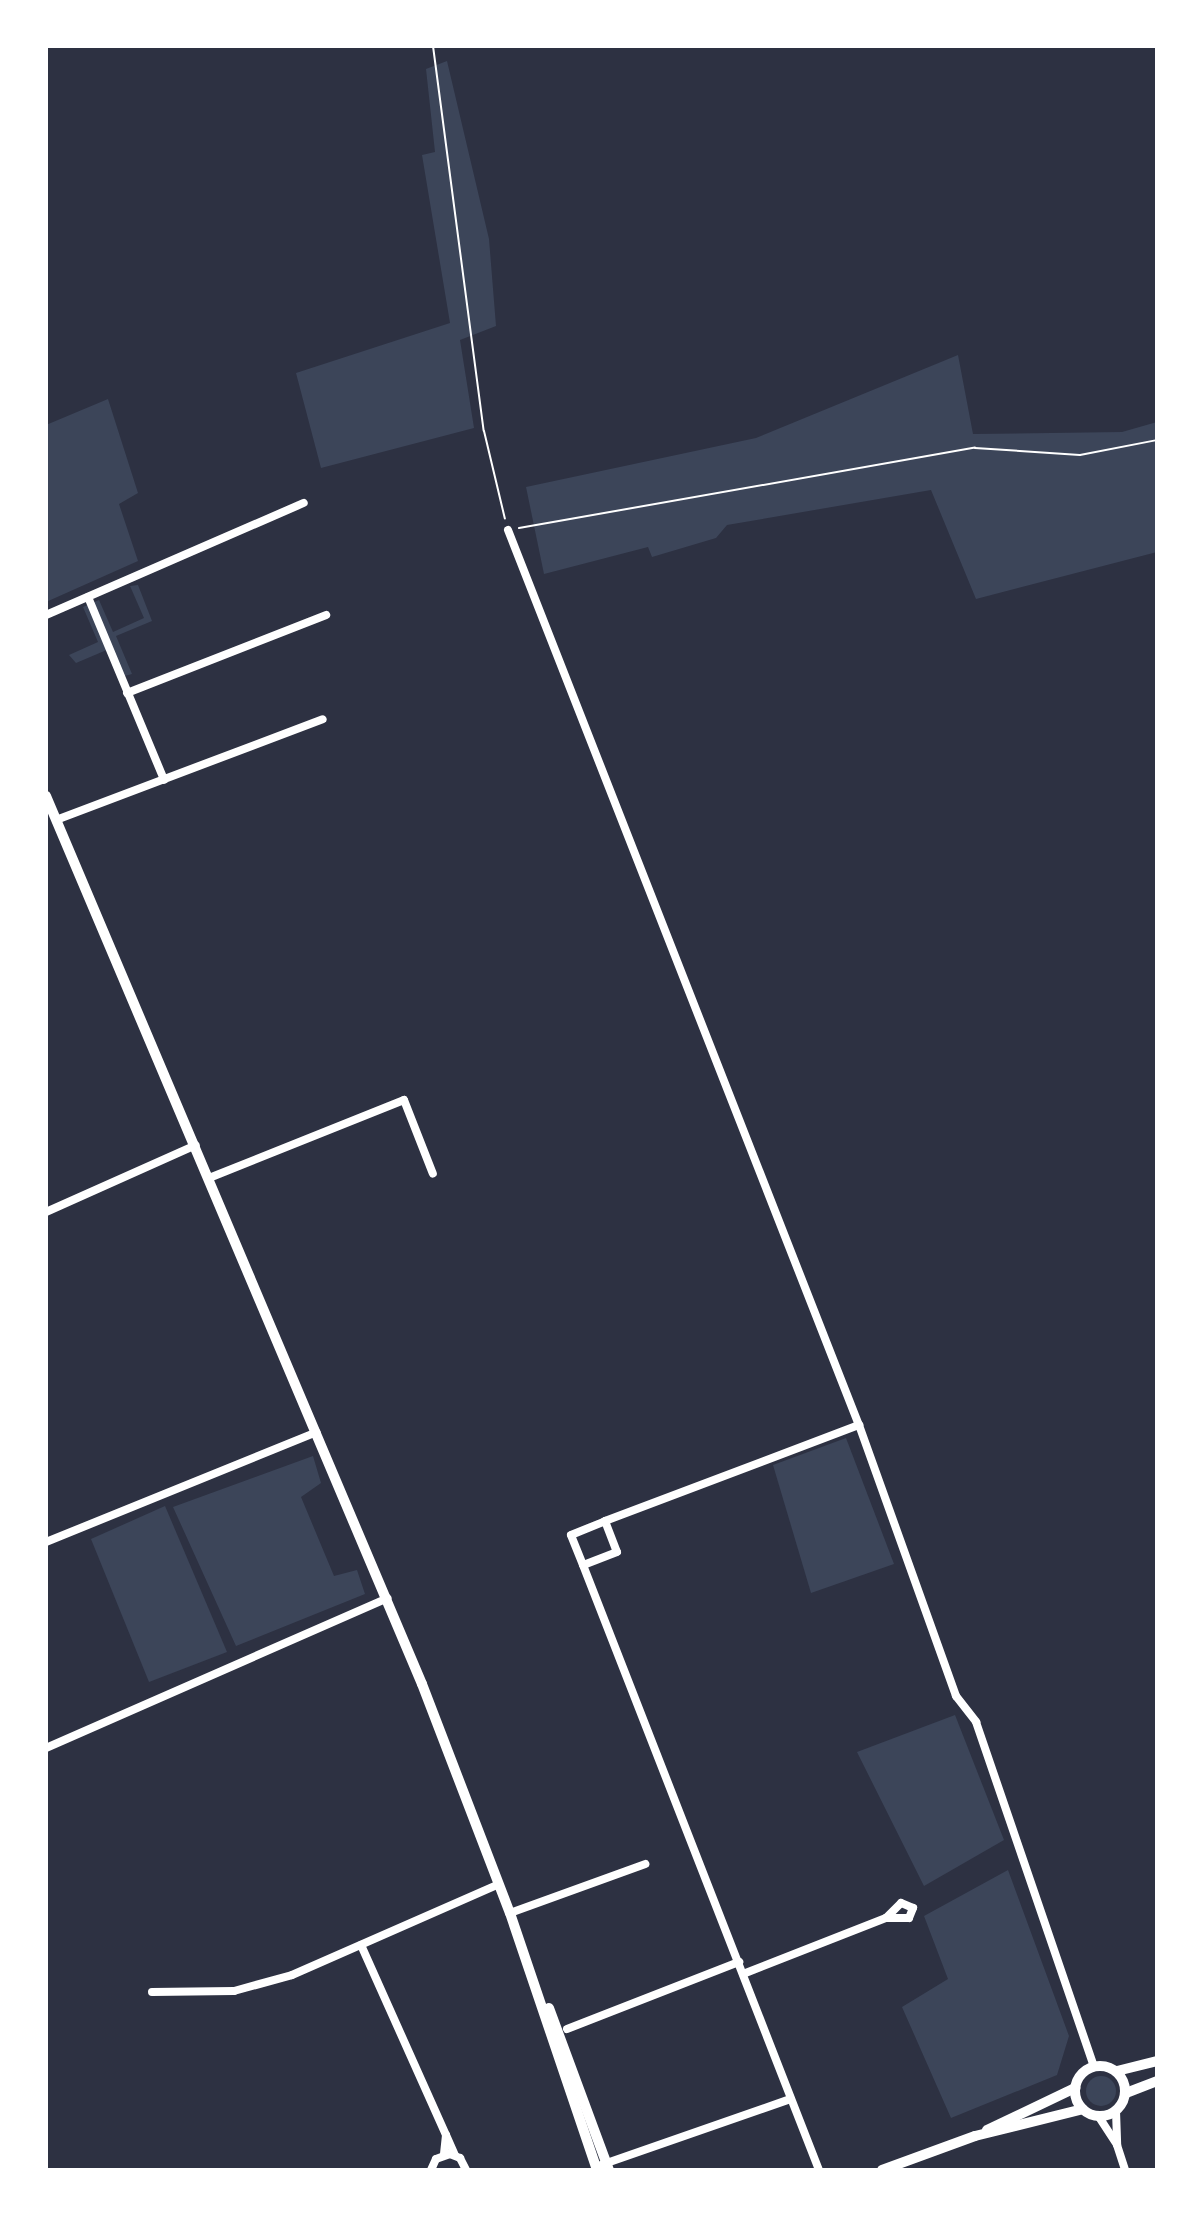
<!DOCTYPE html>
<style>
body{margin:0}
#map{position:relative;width:1203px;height:2216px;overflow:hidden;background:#2d3142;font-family:Jost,sans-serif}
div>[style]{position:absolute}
.green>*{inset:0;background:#3c4559}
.round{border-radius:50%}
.path>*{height:2px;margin:-1px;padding:0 1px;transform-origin:1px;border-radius:1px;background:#fff}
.minor>*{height:8px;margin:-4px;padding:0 4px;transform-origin:4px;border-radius:4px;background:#fff}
.tertiary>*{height:10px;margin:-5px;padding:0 5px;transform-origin:5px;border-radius:5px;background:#fff}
.tertiary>.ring{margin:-5px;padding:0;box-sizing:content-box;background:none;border:10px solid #fff;border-radius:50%}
span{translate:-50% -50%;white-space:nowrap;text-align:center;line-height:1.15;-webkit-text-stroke:8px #fff;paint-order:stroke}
.frame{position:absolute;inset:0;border:48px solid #fff;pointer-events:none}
</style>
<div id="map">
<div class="green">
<i style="clip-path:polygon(447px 61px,489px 239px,496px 326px,460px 340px,474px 428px,321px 468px,296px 373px,450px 323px,422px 155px,435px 152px,426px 69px)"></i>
<i style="clip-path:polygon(958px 355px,973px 434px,1122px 432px,1157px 422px,1157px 552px,976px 599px,931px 490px,727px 525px,716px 538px,652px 557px,648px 547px,544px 574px,526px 487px,756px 438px)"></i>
<i style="clip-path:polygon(108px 399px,138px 493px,119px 504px,138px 561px,46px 602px,46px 425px)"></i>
<i style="clip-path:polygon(138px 585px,152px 621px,116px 636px,132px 674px,121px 677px,109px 649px,76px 663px,69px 655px,98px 642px,83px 607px,99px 600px,113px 632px,144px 618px,130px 586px)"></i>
<i style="clip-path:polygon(846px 1438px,894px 1564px,811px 1593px,773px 1465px)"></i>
<i style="clip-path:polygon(313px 1456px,321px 1483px,301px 1497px,334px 1576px,357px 1570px,365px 1594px,236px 1646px,173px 1507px)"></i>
<i style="clip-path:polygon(165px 1506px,227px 1652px,149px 1682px,91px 1539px)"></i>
<i style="clip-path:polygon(955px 1715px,1004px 1840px,924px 1886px,857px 1752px)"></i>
<i style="clip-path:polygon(1008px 1870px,1069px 2036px,1057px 2075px,951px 2118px,902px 2007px,948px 1979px,924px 1916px)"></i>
<i class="round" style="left:1086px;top:2076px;width:30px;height:30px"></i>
</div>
<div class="path">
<i style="left:433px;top:46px;width:388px;rotate:82.5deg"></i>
<i style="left:484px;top:431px;width:90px;rotate:76.6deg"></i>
<i style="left:519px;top:528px;width:463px;rotate:-10deg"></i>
<i style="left:975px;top:448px;width:105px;rotate:3.8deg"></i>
<i style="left:1080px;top:455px;width:78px;rotate:-11deg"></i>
</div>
<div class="minor">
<i style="left:508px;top:530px;width:961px;rotate:68.59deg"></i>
<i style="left:859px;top:1425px;width:288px;rotate:70.3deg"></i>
<i style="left:956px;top:1696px;width:33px;rotate:52deg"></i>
<i style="left:976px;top:1722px;width:364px;rotate:71.1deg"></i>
<i style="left:88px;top:597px;width:198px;rotate:67.4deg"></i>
<i style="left:46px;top:615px;width:281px;rotate:-23.5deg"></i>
<i style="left:127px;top:693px;width:214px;rotate:-21.4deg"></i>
<i style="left:56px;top:820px;width:285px;rotate:-20.7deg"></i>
<i style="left:209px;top:1178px;width:210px;rotate:-21.8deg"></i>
<i style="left:404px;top:1100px;width:79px;rotate:68.6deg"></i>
<i style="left:46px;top:1212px;width:164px;rotate:-24.1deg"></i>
<i style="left:605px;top:1521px;width:33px;rotate:69deg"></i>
<i style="left:617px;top:1552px;width:36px;rotate:159deg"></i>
<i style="left:583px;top:1565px;width:32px;rotate:-112deg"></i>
<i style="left:571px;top:1535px;width:37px;rotate:-22deg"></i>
<i style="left:605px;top:1521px;width:272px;rotate:-20.7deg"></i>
<i style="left:46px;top:1542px;width:292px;rotate:-22.1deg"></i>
<i style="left:583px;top:1565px;width:649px;rotate:68.69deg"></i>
<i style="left:46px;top:1748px;width:373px;rotate:-23.7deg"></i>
<i style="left:510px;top:1913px;width:144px;rotate:-19.9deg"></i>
<i style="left:361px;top:1945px;width:208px;rotate:65.9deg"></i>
<i style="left:743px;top:1974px;width:154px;rotate:-21.4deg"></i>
<i style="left:886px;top:1918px;width:23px"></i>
<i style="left:909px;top:1918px;width:11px;rotate:-68deg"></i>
<i style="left:913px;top:1908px;width:13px;rotate:-157deg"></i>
<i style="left:901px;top:1903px;width:21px;rotate:135deg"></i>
<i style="left:152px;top:1992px;width:82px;rotate:-0.7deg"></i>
<i style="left:234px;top:1991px;width:60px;rotate:-15.4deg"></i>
<i style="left:292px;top:1975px;width:226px;rotate:-23.7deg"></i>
<i style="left:567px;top:2029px;width:185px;rotate:-21.3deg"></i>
<i style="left:1116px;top:2111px;width:34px;rotate:88deg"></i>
<i style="left:1117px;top:2145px;width:26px;rotate:72deg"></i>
<i style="left:1099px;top:2117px;width:33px;rotate:57deg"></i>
<i style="left:444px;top:2154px;width:19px;rotate:-84deg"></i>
<i style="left:446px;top:2135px;width:22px;rotate:66deg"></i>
<i style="left:601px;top:2165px;width:201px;rotate:-19.2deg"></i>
<i style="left:431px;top:2170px;width:12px;rotate:-66deg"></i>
<i style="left:436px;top:2159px;width:15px;rotate:-20deg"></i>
<i style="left:450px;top:2154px;width:11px;rotate:22deg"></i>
<i style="left:460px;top:2158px;width:13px;rotate:63deg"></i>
</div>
<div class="tertiary">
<i style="left:46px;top:796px;width:964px;rotate:67.05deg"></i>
<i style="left:422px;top:1684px;width:245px;rotate:69deg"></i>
<i style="left:510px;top:1913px;width:271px;rotate:71.3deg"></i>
<i style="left:549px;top:2008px;width:173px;rotate:69.7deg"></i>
<i class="ring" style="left:1075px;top:2066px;width:40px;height:40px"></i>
<i style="left:1117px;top:2071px;width:41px;rotate:-14deg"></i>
<i style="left:1126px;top:2093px;width:33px;rotate:-21deg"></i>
<i style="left:987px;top:2130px;width:98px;rotate:-25.5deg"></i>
<i style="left:882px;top:2170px;width:99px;rotate:-20.1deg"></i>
<i style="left:975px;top:2136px;width:111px;rotate:-14deg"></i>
</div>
<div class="frame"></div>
</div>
